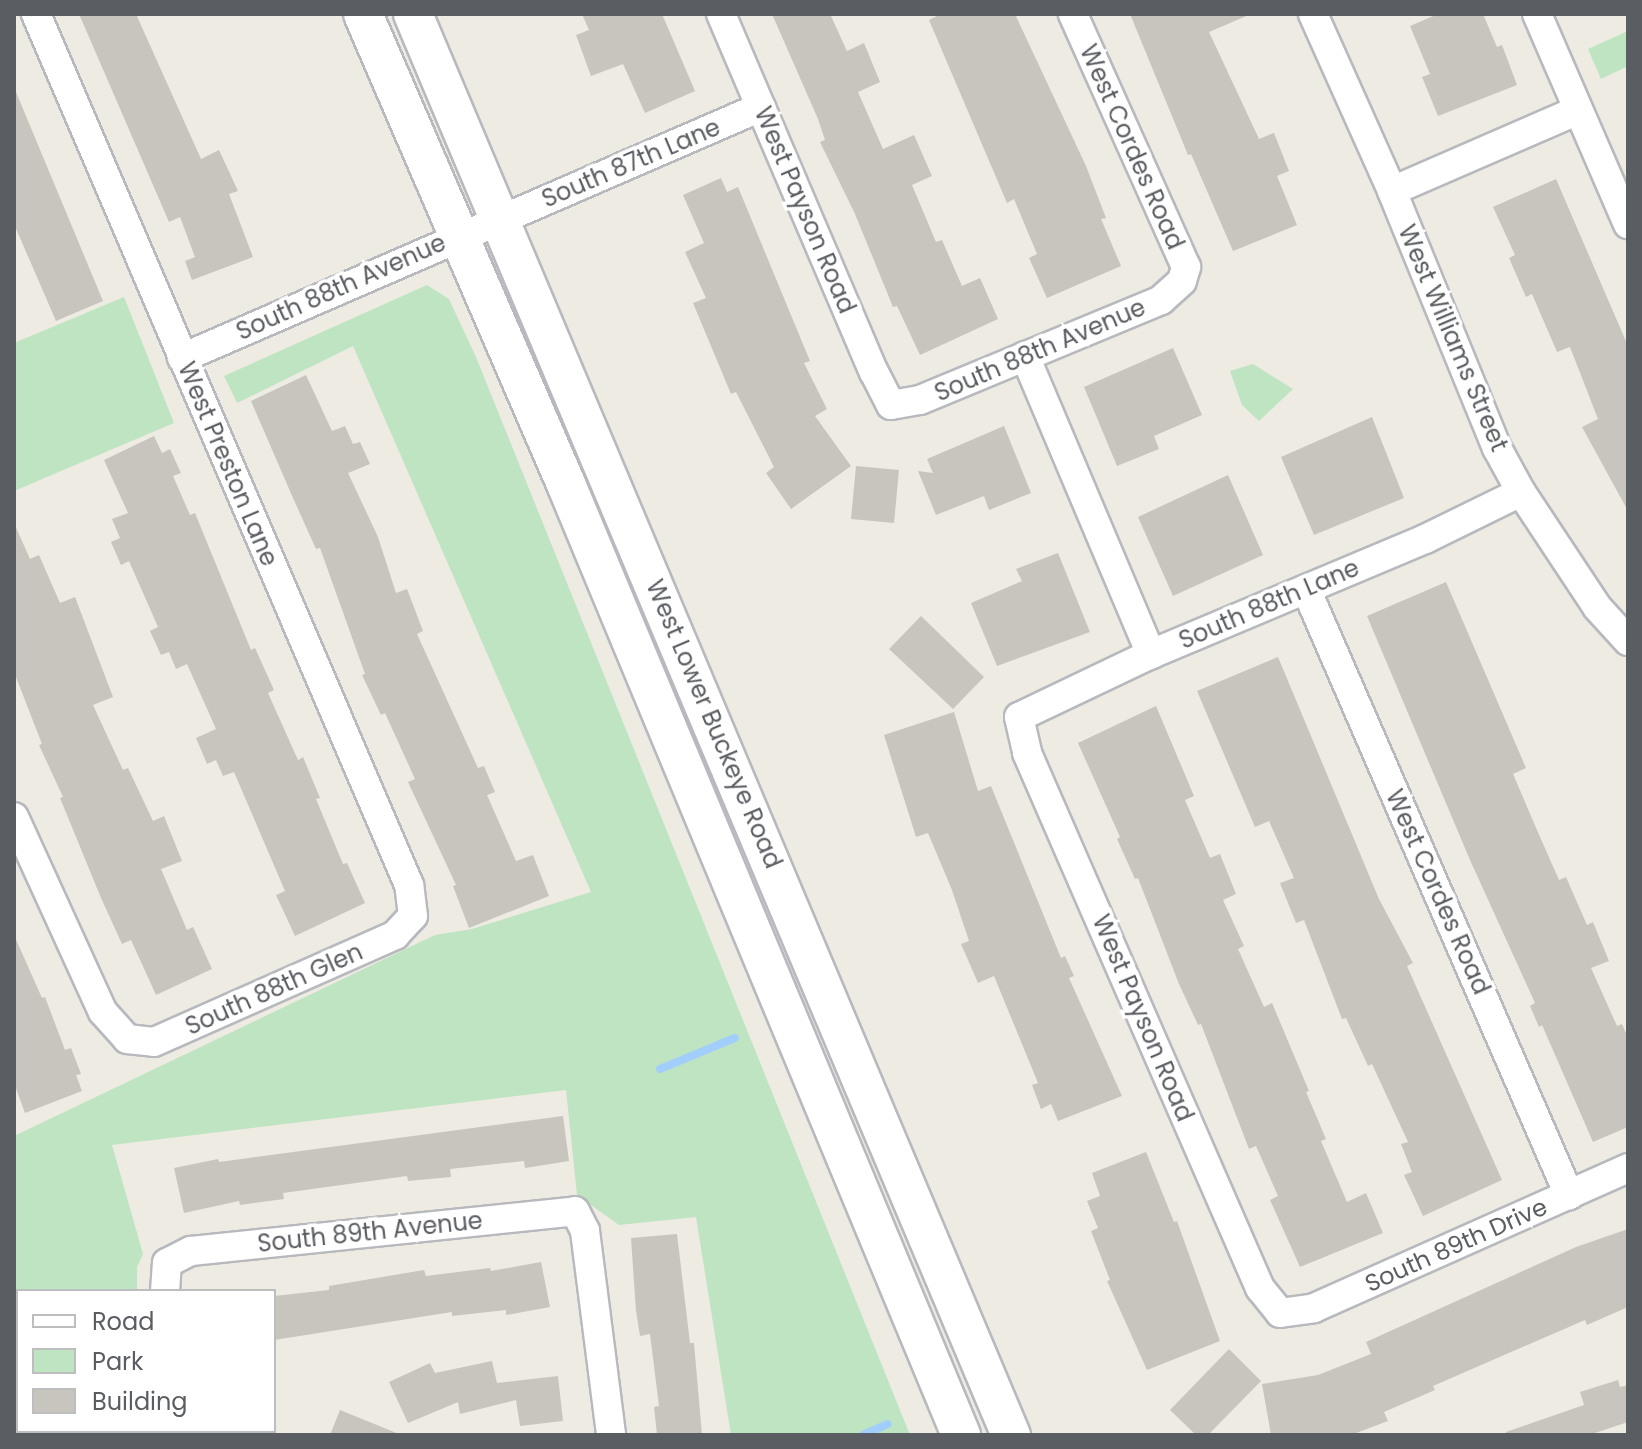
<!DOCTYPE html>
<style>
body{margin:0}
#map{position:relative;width:1642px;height:1449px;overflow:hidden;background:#edebe2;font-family:Poppins,sans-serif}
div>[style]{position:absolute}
.green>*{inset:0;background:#bfe4c2}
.stream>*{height:8px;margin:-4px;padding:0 4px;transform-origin:4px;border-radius:4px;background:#a2cefc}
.building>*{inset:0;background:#c8c5bf}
.roads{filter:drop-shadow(2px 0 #b7b9be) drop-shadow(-2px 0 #b7b9be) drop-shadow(0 2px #b7b9be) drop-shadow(0 -2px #b7b9be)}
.minor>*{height:28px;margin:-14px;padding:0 14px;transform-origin:14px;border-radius:14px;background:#fff}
.secondary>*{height:38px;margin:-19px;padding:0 19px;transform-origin:19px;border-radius:19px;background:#fff}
span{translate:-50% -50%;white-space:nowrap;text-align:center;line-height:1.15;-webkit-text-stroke:7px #fff;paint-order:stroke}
.street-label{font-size:24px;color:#5a5d62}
.frame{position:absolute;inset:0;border:16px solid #5a5d62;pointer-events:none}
.legend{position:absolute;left:16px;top:1289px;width:260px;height:144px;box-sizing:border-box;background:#fff;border:2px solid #bdbec0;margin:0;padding:10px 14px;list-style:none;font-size:24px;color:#5a5d62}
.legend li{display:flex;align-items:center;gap:16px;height:40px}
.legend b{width:40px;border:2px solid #bdbec0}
</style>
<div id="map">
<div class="green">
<i style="clip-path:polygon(1628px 31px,1628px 66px,1601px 79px,1588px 49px)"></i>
<i style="clip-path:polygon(427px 285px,449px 299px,476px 357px,910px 1435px,731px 1435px,696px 1217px,619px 1225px,577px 1195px,566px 1090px,112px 1145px,143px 1254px,137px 1267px,137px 1291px,18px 1291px,18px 1326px,14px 1325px,14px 1136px,435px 935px,472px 929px,591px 892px,353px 346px,237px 403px,224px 376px)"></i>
<i style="clip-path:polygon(124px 297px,174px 423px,14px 491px,14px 343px)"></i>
<i style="clip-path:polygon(1253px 364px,1293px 389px,1259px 421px,1242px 405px,1230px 371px)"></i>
</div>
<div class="stream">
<i style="left:660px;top:1069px;width:81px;rotate:-22.5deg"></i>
<i style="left:863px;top:1435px;width:27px;rotate:-24deg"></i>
</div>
<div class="building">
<i style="clip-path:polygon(79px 14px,136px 14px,201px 159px,219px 150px,238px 191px,229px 194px,253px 257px,192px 280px,185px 261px,195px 257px,180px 217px,169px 222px)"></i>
<i style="clip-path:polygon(582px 14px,662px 14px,695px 91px,645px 113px,623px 64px,591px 76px,576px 35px,589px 30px)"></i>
<i style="clip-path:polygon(772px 14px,830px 14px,847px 51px,864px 43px,880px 82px,858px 92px,883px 149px,914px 135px,932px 176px,912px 185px,936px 242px,942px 240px,962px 286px,980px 278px,998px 319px,920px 355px,897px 306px,893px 307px,855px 214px,820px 142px,825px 140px,818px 119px)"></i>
<i style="clip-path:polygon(941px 14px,1015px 14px,1086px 166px,1106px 218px,1101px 219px,1121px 266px,1047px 298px,1029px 258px,1037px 254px,1014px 199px,1007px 203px,929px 20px)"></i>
<i style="clip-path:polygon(1130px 14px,1251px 14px,1209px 32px,1259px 139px,1274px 133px,1289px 171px,1277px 176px,1297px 225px,1233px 251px,1191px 154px,1188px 155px)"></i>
<i style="clip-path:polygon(1438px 14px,1483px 14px,1497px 47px,1502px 45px,1517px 85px,1438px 116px,1422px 77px,1430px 74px,1410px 26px)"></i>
<i style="clip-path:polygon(16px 92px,103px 301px,56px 321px,14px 224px)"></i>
<i style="clip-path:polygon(721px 178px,727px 192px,738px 187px,810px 361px,804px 363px,827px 409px,815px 416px,851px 466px,791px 509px,766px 473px,774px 467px,736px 392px,731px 394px,693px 303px,706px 298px,685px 252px,704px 243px,683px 195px)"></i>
<i style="clip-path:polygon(1556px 179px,1628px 346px,1628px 511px,1582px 427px,1598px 419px,1570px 347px,1557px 352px,1532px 294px,1526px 297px,1509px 258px,1515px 255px,1493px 207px)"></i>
<i style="clip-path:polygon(1173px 348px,1202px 415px,1154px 436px,1159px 449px,1117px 466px,1084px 387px)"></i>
<i style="clip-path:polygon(306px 375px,332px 431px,345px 426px,353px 444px,360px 442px,370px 464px,348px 473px,378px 537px,396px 593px,407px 589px,423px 631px,417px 634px,478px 768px,484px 766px,495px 792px,487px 795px,516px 861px,533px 855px,549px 896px,469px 928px,453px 886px,456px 885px,408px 782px,415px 779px,385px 713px,381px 715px,362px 675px,365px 674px,320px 548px,316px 549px,293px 498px,251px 401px)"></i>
<i style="clip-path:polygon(1372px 417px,1404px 498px,1314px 535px,1281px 457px)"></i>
<i style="clip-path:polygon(1004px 426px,1031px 493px,989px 510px,984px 496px,936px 515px,918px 471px,933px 473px,927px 459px)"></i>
<i style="clip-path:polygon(154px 436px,162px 453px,170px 449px,181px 473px,173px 476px,190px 515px,195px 513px,251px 650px,255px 648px,274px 690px,268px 693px,298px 760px,303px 757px,320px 798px,316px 799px,343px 864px,347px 863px,365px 903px,295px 936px,276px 895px,285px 891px,234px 772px,223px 776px,216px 760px,207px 764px,196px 738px,216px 729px,187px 664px,176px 669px,169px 652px,161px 655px,150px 631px,158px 627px,129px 561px,121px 565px,111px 542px,120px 538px,112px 519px,128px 513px,104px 460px)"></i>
<i style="clip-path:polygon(856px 466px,899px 470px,894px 523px,851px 519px)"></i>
<i style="clip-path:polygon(1228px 475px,1263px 555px,1173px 596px,1138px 517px)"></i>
<i style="clip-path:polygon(14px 523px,30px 559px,39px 555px,60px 603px,75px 597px,113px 697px,93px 705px,123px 770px,128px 768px,153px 821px,164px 816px,182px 861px,161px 869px,187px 930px,193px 927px,212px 969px,156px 995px,131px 940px,122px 944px,101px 898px,60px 798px,63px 797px,39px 745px,42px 744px,14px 672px)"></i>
<i style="clip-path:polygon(1058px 553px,1090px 632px,997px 666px,971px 603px,1022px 581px,1016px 569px)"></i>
<i style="clip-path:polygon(1446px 582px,1526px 768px,1513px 774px,1537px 830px,1559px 880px,1566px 877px,1587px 925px,1593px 922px,1609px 961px,1591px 968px,1617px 1026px,1622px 1024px,1628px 1038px,1628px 1127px,1593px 1142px,1542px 1025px,1539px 1027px,1530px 1006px,1535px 1003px,1470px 860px,1367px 616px)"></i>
<i style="clip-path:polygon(921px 616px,984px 677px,953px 709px,889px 649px)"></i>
<i style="clip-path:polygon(1278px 657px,1379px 899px,1413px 963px,1407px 966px,1502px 1180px,1423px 1216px,1404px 1175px,1412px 1172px,1401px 1144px,1408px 1142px,1372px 1064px,1368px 1066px,1346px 1018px,1342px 1019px,1304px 920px,1296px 923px,1280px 883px,1294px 878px,1269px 821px,1255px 827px,1197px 691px)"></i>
<i style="clip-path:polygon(1156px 706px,1194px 796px,1185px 800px,1210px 858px,1220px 854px,1236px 894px,1223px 900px,1244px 946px,1238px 949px,1264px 1007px,1272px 1003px,1309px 1091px,1306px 1092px,1326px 1139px,1321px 1141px,1347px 1202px,1366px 1193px,1383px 1233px,1300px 1267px,1270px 1200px,1278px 1196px,1256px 1146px,1249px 1149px,1201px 1024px,1198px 1025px,1179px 984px,1138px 878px,1135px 879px,1117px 839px,1120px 837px,1078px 743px)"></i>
<i style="clip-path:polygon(954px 712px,978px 791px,991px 786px,1061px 958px,1065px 956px,1074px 976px,1069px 978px,1122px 1096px,1058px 1121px,1051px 1104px,1041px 1109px,1032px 1085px,1038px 1083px,994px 976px,978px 983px,961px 944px,969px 941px,952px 890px,928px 833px,916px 837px,884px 735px)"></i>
<i style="clip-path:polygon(14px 935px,42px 998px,45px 997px,65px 1050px,71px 1048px,81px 1074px,76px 1075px,82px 1091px,25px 1113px,14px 1083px)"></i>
<i style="clip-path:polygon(563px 1116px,569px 1161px,525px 1168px,524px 1161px,450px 1169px,451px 1177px,408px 1181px,407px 1176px,283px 1193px,284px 1199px,240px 1205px,239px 1201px,184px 1213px,174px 1168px,218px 1159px,219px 1162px)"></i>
<i style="clip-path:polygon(1146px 1152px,1174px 1222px,1177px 1221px,1220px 1341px,1147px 1370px,1107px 1281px,1110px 1280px,1091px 1231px,1098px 1228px,1087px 1201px,1100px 1196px,1092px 1173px)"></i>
<i style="clip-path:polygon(1628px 1229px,1628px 1307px,1587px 1325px,1585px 1320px,1433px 1386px,1435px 1390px,1384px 1412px,1388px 1421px,1351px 1435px,1271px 1435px,1262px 1384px,1318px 1375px,1371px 1354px,1366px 1342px,1576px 1247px)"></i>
<i style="clip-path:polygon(677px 1234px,690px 1343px,694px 1343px,702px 1435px,657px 1435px,654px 1407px,659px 1406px,650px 1334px,640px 1336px,636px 1311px,631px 1238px)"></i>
<i style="clip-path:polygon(541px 1262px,550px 1307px,506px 1315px,506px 1310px,452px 1316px,452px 1312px,274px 1340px,274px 1296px,329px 1290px,329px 1286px,424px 1270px,426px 1276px,490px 1268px,491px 1271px)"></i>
<i style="clip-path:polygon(1229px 1349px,1261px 1381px,1208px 1435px,1196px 1435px,1170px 1410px)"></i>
<i style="clip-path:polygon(492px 1361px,497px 1383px,558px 1376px,563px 1421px,520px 1426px,516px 1400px,460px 1414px,458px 1402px,408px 1423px,389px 1382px,430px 1363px,435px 1373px)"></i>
<i style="clip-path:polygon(1618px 1380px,1620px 1387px,1628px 1385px,1628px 1422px,1589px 1435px,1506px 1435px,1506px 1432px,1584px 1405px,1580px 1392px)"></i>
<i style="clip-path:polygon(340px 1410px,399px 1434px,399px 1435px,330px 1435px)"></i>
</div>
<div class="roads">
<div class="minor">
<i style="left:721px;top:14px;width:389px;rotate:66.9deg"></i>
<i style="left:874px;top:372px;width:37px;rotate:63deg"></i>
<i style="left:891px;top:405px;width:29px;rotate:-10deg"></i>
<i style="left:920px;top:400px;width:261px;rotate:-22.5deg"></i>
<i style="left:1161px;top:300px;width:28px;rotate:-42deg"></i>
<i style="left:1182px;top:281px;width:15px;rotate:-74deg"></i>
<i style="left:1186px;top:267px;width:277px;rotate:-114.1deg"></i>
<i style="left:1313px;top:14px;width:194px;rotate:65.9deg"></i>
<i style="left:1392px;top:191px;width:278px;rotate:67.8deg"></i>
<i style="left:1497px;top:448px;width:50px;rotate:61.4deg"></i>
<i style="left:1521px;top:492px;width:138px;rotate:56.5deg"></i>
<i style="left:1597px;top:607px;width:46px;rotate:47.6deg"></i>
<i style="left:1537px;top:14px;width:229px;rotate:66.6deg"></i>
<i style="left:1392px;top:191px;width:203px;rotate:-23.5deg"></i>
<i style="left:1025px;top:356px;width:324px;rotate:67.1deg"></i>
<i style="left:182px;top:358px;width:631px;rotate:-23.44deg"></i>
<i style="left:1521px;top:492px;width:107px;rotate:153.9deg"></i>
<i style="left:1425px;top:539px;width:297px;rotate:157.2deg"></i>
<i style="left:1151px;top:654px;width:146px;rotate:154.5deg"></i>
<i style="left:1019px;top:717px;width:37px;rotate:77deg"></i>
<i style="left:1027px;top:753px;width:584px;rotate:66.47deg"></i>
<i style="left:1260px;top:1288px;width:32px;rotate:51deg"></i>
<i style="left:1280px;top:1313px;width:34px;rotate:-8deg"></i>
<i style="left:1314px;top:1308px;width:344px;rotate:-24deg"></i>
<i style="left:1306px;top:589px;width:661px;rotate:66.54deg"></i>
<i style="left:14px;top:817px;width:214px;rotate:65.5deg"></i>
<i style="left:103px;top:1012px;width:36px;rotate:48deg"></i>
<i style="left:127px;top:1039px;width:27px;rotate:6deg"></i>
<i style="left:154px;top:1042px;width:264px;rotate:-23.9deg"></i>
<i style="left:395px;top:935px;width:26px;rotate:-47deg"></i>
<i style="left:413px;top:916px;width:31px;rotate:-97deg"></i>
<i style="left:409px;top:885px;width:948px;rotate:-113.18deg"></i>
<i style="left:165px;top:1291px;width:28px;rotate:-86deg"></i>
<i style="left:167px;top:1263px;width:27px;rotate:-27deg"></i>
<i style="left:191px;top:1251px;width:386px;rotate:-5.9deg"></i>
<i style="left:575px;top:1211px;width:22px;rotate:63deg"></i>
<i style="left:585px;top:1231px;width:206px;rotate:82.7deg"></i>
<i style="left:180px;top:1431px;width:4px;rotate:76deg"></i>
</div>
<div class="secondary">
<i style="left:363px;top:14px;width:512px;rotate:66.64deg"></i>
<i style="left:566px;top:484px;width:1030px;rotate:67.44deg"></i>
<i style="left:413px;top:14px;width:1542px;rotate:67.18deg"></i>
</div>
</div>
<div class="street-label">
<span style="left:1132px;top:147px;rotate:66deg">West Cordes Road</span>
<span style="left:631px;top:163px;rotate:-23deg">South 87th Lane</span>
<span style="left:805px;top:210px;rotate:67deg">West Payson Road</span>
<span style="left:341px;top:287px;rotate:-24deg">South 88th Avenue</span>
<span style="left:1453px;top:338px;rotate:67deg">West Williams Street</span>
<span style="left:1040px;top:350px;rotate:-23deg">South 88th Avenue</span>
<span style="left:228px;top:464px;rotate:67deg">West Preston Lane</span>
<span style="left:1269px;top:604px;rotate:-23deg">South 88th Lane</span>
<span style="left:714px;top:724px;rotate:67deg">West Lower Buckeye Road</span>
<span style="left:1438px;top:892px;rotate:66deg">West Cordes Road</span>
<span style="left:274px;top:989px;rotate:-24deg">South 88th Glen</span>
<span style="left:1143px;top:1018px;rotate:67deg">West Payson Road</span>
<span style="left:370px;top:1232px;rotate:-6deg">South 89th Avenue</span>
<span style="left:1456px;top:1245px;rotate:-24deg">South 89th Drive</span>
</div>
<div class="frame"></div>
<ul class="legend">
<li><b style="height:10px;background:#fff"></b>Road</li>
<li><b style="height:22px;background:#bfe4c2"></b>Park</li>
<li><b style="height:22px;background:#c8c5bf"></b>Building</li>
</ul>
</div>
